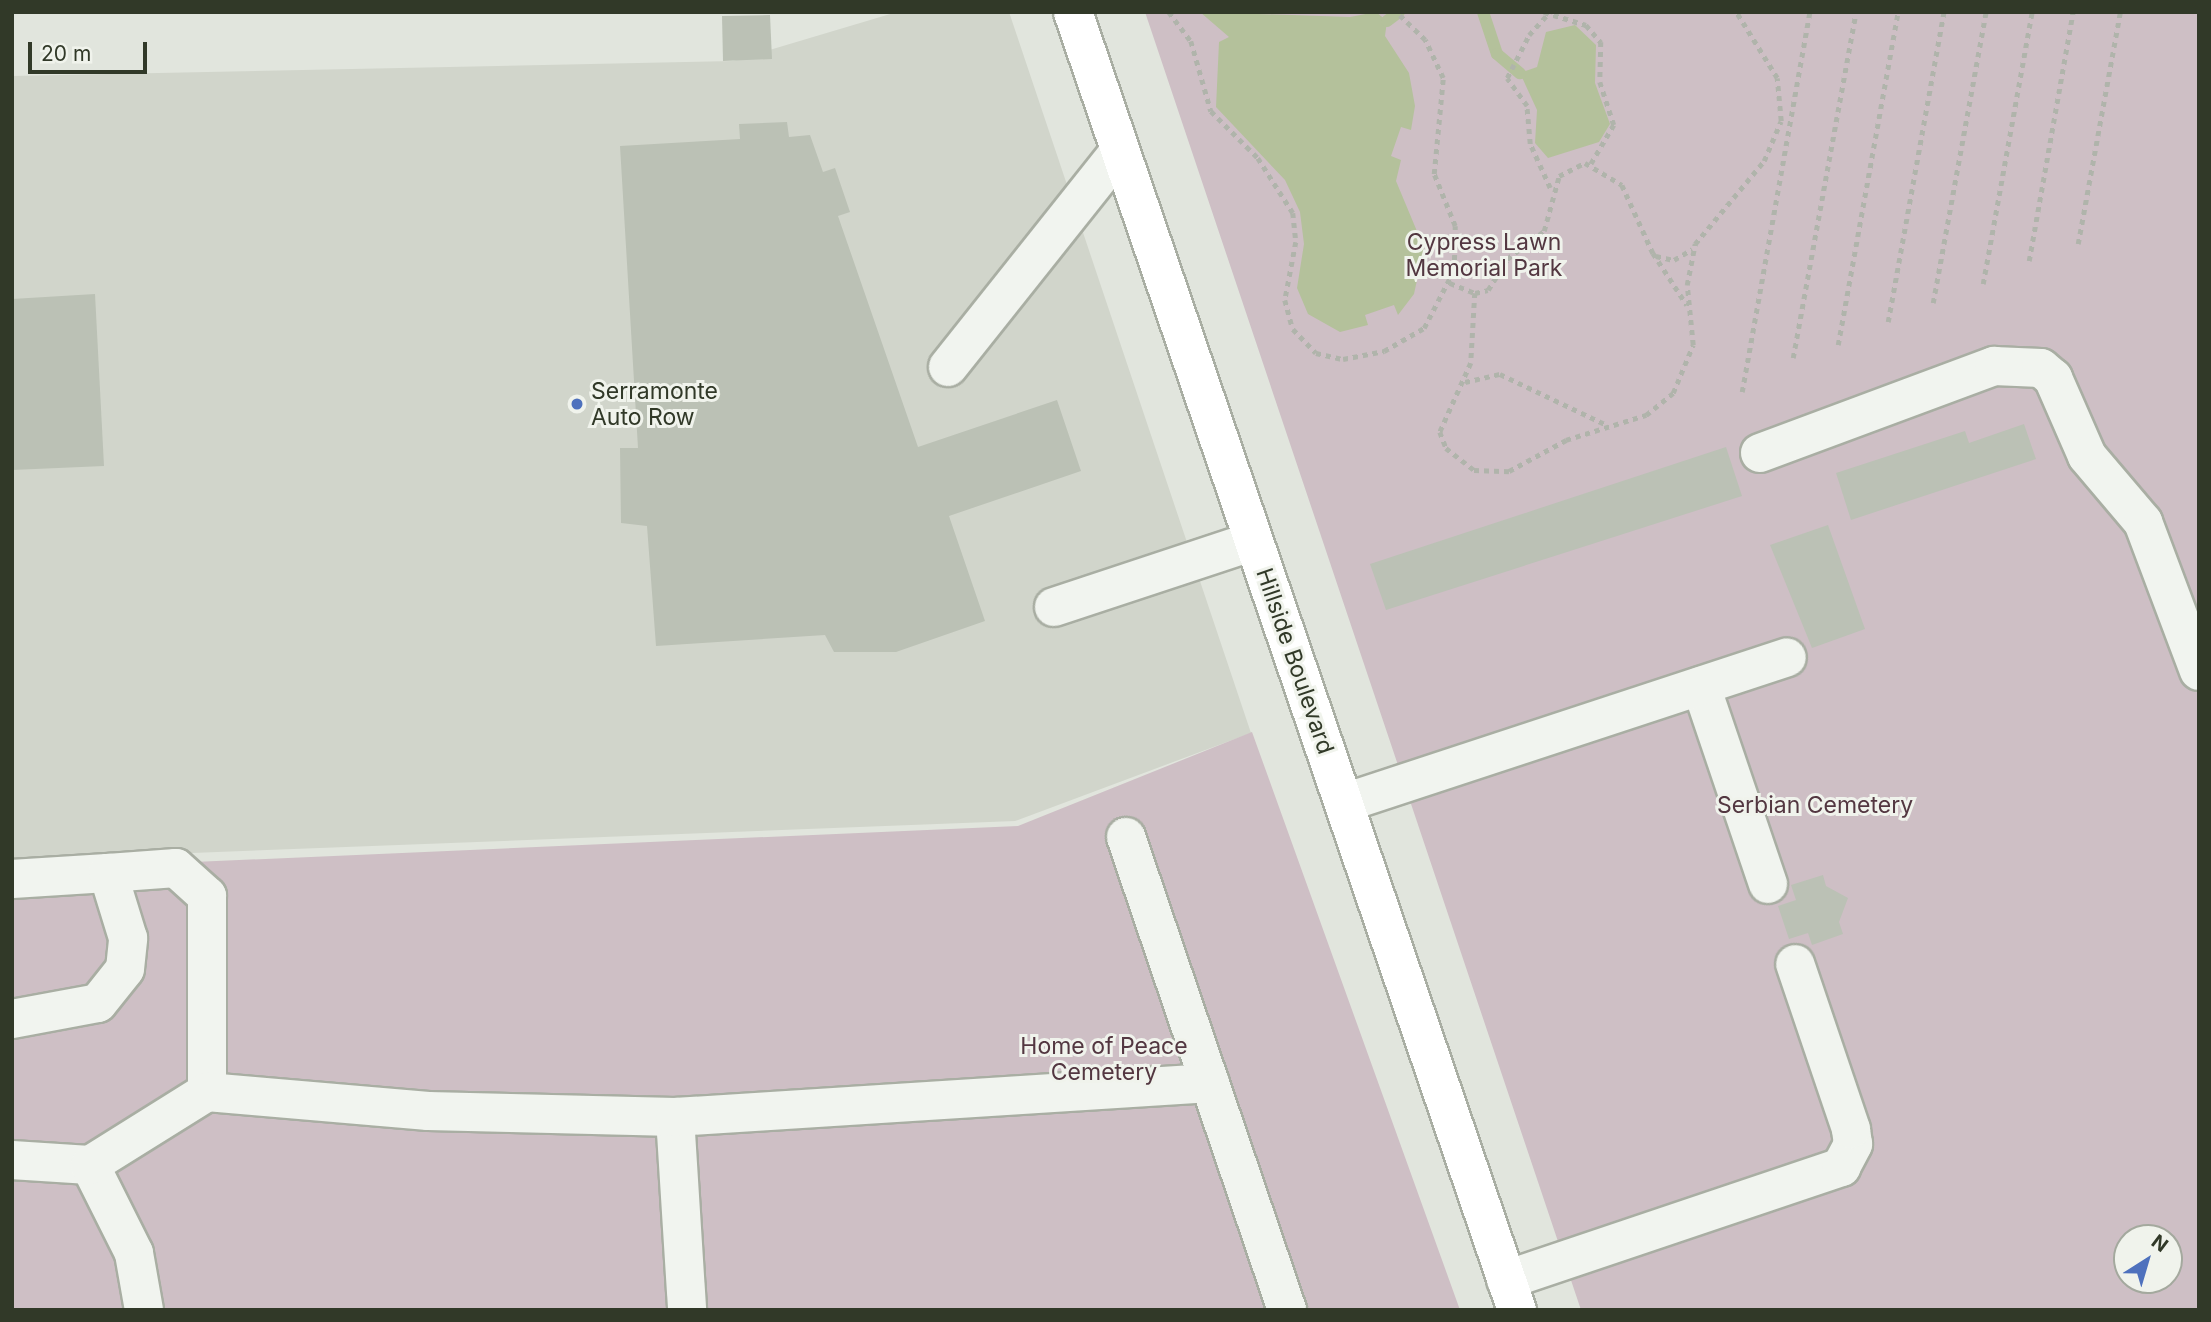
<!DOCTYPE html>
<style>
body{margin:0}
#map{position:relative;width:2211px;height:1322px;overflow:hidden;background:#e1e5dd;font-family:Inter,sans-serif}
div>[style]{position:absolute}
.built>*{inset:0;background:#d1d5cb}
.green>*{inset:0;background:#cebfc5}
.water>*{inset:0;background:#b4c19b}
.stream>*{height:12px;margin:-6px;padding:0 6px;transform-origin:6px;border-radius:6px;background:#b4c19b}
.building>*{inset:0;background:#bbc1b5}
.path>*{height:4.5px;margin-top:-2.25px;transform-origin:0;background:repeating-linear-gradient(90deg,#b0b4ab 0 5px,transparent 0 10px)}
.roads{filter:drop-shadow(2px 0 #a9aea3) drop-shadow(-2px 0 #a9aea3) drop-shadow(0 2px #a9aea3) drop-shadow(0 -2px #a9aea3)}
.minor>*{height:38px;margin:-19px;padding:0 19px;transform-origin:19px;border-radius:19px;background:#f1f4ef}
.major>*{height:38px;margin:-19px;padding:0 19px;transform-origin:19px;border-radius:19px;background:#fff}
.dots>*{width:19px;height:19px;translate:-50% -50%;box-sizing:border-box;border:4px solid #f0f3ec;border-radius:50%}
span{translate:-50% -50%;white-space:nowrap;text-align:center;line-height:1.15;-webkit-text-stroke:6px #f0f3ec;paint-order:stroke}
.park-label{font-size:23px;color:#533741}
.poi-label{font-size:23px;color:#313928}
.left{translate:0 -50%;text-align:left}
.street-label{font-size:23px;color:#313928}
.frame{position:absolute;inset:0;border:14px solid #313928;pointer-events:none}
.north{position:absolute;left:2113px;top:1224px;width:70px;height:70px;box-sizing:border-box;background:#f0f3ec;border:2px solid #a4a99e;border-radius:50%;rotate:37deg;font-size:19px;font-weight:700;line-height:28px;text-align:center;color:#313928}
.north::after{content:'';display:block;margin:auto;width:24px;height:32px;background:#4e71bd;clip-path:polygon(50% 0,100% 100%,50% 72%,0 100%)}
.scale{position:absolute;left:28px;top:42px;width:119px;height:32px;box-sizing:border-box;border:4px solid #313928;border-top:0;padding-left:9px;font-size:21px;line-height:24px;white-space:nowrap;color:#313928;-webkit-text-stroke:5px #f0f3ec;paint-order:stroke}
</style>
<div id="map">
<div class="built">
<i style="clip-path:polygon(897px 12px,1009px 12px,1251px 733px,1015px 821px,12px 860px,12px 76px,733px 61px)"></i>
</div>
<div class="green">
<i style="clip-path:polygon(evenodd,1145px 12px,2199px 12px,2199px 1310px,1581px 1310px,1145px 12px,2127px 1238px,2169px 1238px,2169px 1280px,2127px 1280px,2127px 1238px)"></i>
<i style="clip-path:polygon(1252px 732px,1460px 1310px,12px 1310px,12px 870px,1018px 826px)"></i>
</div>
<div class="water">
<i style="clip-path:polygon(1200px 12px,1350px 17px,1376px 12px,1387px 21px,1385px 36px,1409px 73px,1415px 106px,1411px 130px,1401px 127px,1391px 156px,1401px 160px,1396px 181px,1424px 248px,1414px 294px,1398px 315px,1394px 305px,1365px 315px,1368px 325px,1340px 332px,1308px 314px,1297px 288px,1304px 244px,1300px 212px,1285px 180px,1216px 107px,1219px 42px,1229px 37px)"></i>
<i style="clip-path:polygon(1575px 25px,1596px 45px,1595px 83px,1610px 124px,1599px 142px,1548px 158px,1535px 143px,1537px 110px,1520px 73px,1537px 67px,1546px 32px)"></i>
</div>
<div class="stream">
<i style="left:1483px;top:12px;width:44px;rotate:71.6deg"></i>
<i style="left:1497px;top:54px;width:30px;rotate:40deg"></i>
<i style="left:1387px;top:21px;width:15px;rotate:-37deg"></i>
</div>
<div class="building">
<i style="clip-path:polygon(770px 15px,772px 59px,723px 61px,722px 16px)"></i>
<i style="clip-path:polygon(787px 122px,789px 137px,810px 135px,823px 172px,835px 168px,850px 212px,838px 216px,918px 447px,1057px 400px,1081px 471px,949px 516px,985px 621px,896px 652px,834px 652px,825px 635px,656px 646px,647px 526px,621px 523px,620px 448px,638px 448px,620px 146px,740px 139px,739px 124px)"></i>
<i style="clip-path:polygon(95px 294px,104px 466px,12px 470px,12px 299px)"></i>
<i style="clip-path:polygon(2024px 424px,2036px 459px,1851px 520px,1836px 473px,1965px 431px,1969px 443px)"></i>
<i style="clip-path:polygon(1726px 447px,1742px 496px,1386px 610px,1370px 564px)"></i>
<i style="clip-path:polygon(1828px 525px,1865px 629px,1812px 648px,1770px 545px)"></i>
<i style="clip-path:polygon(1823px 875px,1826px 886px,1848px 898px,1839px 922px,1843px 934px,1812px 945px,1808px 933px,1789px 939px,1778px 906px,1796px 900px,1791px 885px)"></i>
</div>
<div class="path">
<i style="left:1169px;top:12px;width:36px;rotate:53deg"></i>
<i style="left:1191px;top:41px;width:73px;rotate:74.1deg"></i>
<i style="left:1211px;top:111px;width:66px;rotate:45deg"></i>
<i style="left:1258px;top:158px;width:65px;rotate:57.5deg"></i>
<i style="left:1293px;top:213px;width:29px;rotate:84deg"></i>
<i style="left:1296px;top:242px;width:59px;rotate:100.7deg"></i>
<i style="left:1285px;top:300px;width:30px;rotate:75deg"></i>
<i style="left:1293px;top:329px;width:33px;rotate:46deg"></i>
<i style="left:1316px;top:353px;width:28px;rotate:13deg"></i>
<i style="left:1343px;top:359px;width:42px;rotate:-11deg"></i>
<i style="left:1384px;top:351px;width:46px;rotate:-29.9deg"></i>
<i style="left:1424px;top:328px;width:65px;rotate:-62.7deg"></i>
<i style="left:1454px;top:270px;width:44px;rotate:-88.7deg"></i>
<i style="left:1455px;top:226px;width:56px;rotate:-112deg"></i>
<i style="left:1434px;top:174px;width:96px;rotate:-84.6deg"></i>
<i style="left:1443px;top:78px;width:42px;rotate:-115.3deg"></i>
<i style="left:1425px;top:40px;width:40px;rotate:-136deg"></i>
<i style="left:1544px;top:12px;width:44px;rotate:17.2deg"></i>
<i style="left:1586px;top:25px;width:23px;rotate:49deg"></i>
<i style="left:1601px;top:42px;width:40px;rotate:91.4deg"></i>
<i style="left:1600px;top:82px;width:45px;rotate:72deg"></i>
<i style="left:1614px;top:125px;width:45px;rotate:120.5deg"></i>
<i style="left:1663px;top:12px;width:57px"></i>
<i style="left:1550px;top:188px;width:48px;rotate:-114.4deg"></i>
<i style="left:1530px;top:144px;width:38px;rotate:-95deg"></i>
<i style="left:1527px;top:106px;width:34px;rotate:-126deg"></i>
<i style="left:1507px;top:78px;width:48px;rotate:-62.9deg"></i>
<i style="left:1529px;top:35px;width:31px;rotate:-48deg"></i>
<i style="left:2078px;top:244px;width:236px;rotate:-79.7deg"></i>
<i style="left:1656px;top:256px;width:18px;rotate:13deg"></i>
<i style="left:1674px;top:260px;width:21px;rotate:-31deg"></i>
<i style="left:2029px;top:261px;width:253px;rotate:-80deg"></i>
<i style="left:1450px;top:283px;width:27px;rotate:22deg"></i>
<i style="left:1475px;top:293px;width:13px;rotate:-13deg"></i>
<i style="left:1488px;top:290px;width:36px;rotate:-58deg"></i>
<i style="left:1507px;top:259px;width:46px;rotate:-37.1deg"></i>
<i style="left:1544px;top:231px;width:57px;rotate:-74.7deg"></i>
<i style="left:1559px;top:176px;width:29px;rotate:-27deg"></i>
<i style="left:1585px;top:163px;width:43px;rotate:30.7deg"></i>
<i style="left:1622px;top:185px;width:75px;rotate:65.5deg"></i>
<i style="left:1653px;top:253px;width:62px;rotate:56.8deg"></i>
<i style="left:1983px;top:284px;width:276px;rotate:-79.8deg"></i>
<i style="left:1475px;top:293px;width:70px;rotate:93.3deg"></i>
<i style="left:1471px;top:363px;width:76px;rotate:114.2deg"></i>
<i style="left:1440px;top:432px;width:17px;rotate:69deg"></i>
<i style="left:1446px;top:448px;width:36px;rotate:38deg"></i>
<i style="left:1474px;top:470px;width:35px;rotate:2deg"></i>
<i style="left:1509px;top:471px;width:65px;rotate:-28.5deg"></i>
<i style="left:1566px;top:440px;width:84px;rotate:-17.4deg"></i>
<i style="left:1646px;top:415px;width:35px;rotate:-39deg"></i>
<i style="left:1673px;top:393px;width:52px;rotate:-67.4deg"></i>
<i style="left:1693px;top:345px;width:60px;rotate:-95.7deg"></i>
<i style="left:1687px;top:285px;width:42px;rotate:-79deg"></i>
<i style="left:1695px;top:244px;width:108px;rotate:-50.3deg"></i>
<i style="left:1764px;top:161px;width:43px;rotate:-67deg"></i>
<i style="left:1781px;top:121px;width:43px;rotate:-95.3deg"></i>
<i style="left:1777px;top:78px;width:78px;rotate:-121.8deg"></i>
<i style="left:1933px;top:303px;width:296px;rotate:-79.7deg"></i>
<i style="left:1888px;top:322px;width:315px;rotate:-79.8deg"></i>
<i style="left:1838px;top:345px;width:338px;rotate:-79.8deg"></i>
<i style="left:1793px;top:358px;width:352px;rotate:-79.7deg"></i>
<i style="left:1465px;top:382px;width:36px;rotate:-13deg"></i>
<i style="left:1500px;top:374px;width:119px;rotate:25.5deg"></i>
<i style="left:1742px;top:392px;width:386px;rotate:-79.9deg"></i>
</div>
<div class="roads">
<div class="minor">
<i style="left:948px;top:367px;width:276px;rotate:-51.5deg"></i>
<i style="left:1760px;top:453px;width:250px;rotate:-20.4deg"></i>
<i style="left:1994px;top:366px;width:47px;rotate:2.4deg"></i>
<i style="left:2041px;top:368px;width:16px;rotate:40deg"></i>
<i style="left:2053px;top:378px;width:85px;rotate:66.4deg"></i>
<i style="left:2087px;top:456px;width:87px;rotate:49.7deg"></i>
<i style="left:2143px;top:522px;width:159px;rotate:69.4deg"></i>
<i style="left:1054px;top:607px;width:210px;rotate:-18.3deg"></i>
<i style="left:1701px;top:686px;width:209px;rotate:71.3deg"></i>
<i style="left:1344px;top:803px;width:466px;rotate:-18.2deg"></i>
<i style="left:1126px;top:837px;width:500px;rotate:71.2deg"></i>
<i style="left:12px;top:879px;width:96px;rotate:-3.6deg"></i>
<i style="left:12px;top:1019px;width:87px;rotate:-10.5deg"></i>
<i style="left:98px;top:1003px;width:43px;rotate:-51.5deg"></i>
<i style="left:125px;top:969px;width:31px;rotate:-84deg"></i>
<i style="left:128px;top:938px;width:68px;rotate:-107.1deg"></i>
<i style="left:108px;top:873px;width:68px;rotate:-4.2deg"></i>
<i style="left:176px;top:868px;width:42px;rotate:42.1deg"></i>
<i style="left:207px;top:896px;width:196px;rotate:90deg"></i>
<i style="left:675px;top:1117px;width:193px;rotate:86.4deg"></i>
<i style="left:12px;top:1160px;width:78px;rotate:3.7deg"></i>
<i style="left:1506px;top:1280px;width:354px;rotate:-18.6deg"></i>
<i style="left:1841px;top:1167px;width:26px;rotate:-62deg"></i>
<i style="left:1853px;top:1144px;width:15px;rotate:-98deg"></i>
<i style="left:1851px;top:1129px;width:174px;rotate:-108.7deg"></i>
<i style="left:144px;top:1310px;width:58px;rotate:-100deg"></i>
<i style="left:134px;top:1253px;width:98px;rotate:-116.6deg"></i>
<i style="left:90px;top:1165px;width:138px;rotate:-32deg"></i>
<i style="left:207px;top:1092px;width:222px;rotate:4.9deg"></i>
<i style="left:428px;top:1111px;width:247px;rotate:1.4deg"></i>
<i style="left:675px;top:1117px;width:536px;rotate:-3.64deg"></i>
</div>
<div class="major">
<i style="left:1073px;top:12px;width:1372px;rotate:71.12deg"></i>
</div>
</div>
<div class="dots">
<i style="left:577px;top:404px;background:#4e71bd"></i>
</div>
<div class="park-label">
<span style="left:1484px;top:255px">Cypress Lawn<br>Memorial Park</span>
<span style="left:1815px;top:805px">Serbian Cemetery</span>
<span style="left:1104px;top:1059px">Home of Peace<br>Cemetery</span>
</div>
<div class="poi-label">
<span class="left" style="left:591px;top:404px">Serramonte<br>Auto Row</span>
</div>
<div class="street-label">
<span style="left:1295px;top:661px;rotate:71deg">Hillside Boulevard</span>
</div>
<div class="frame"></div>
<div class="north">N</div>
<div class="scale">20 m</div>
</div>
